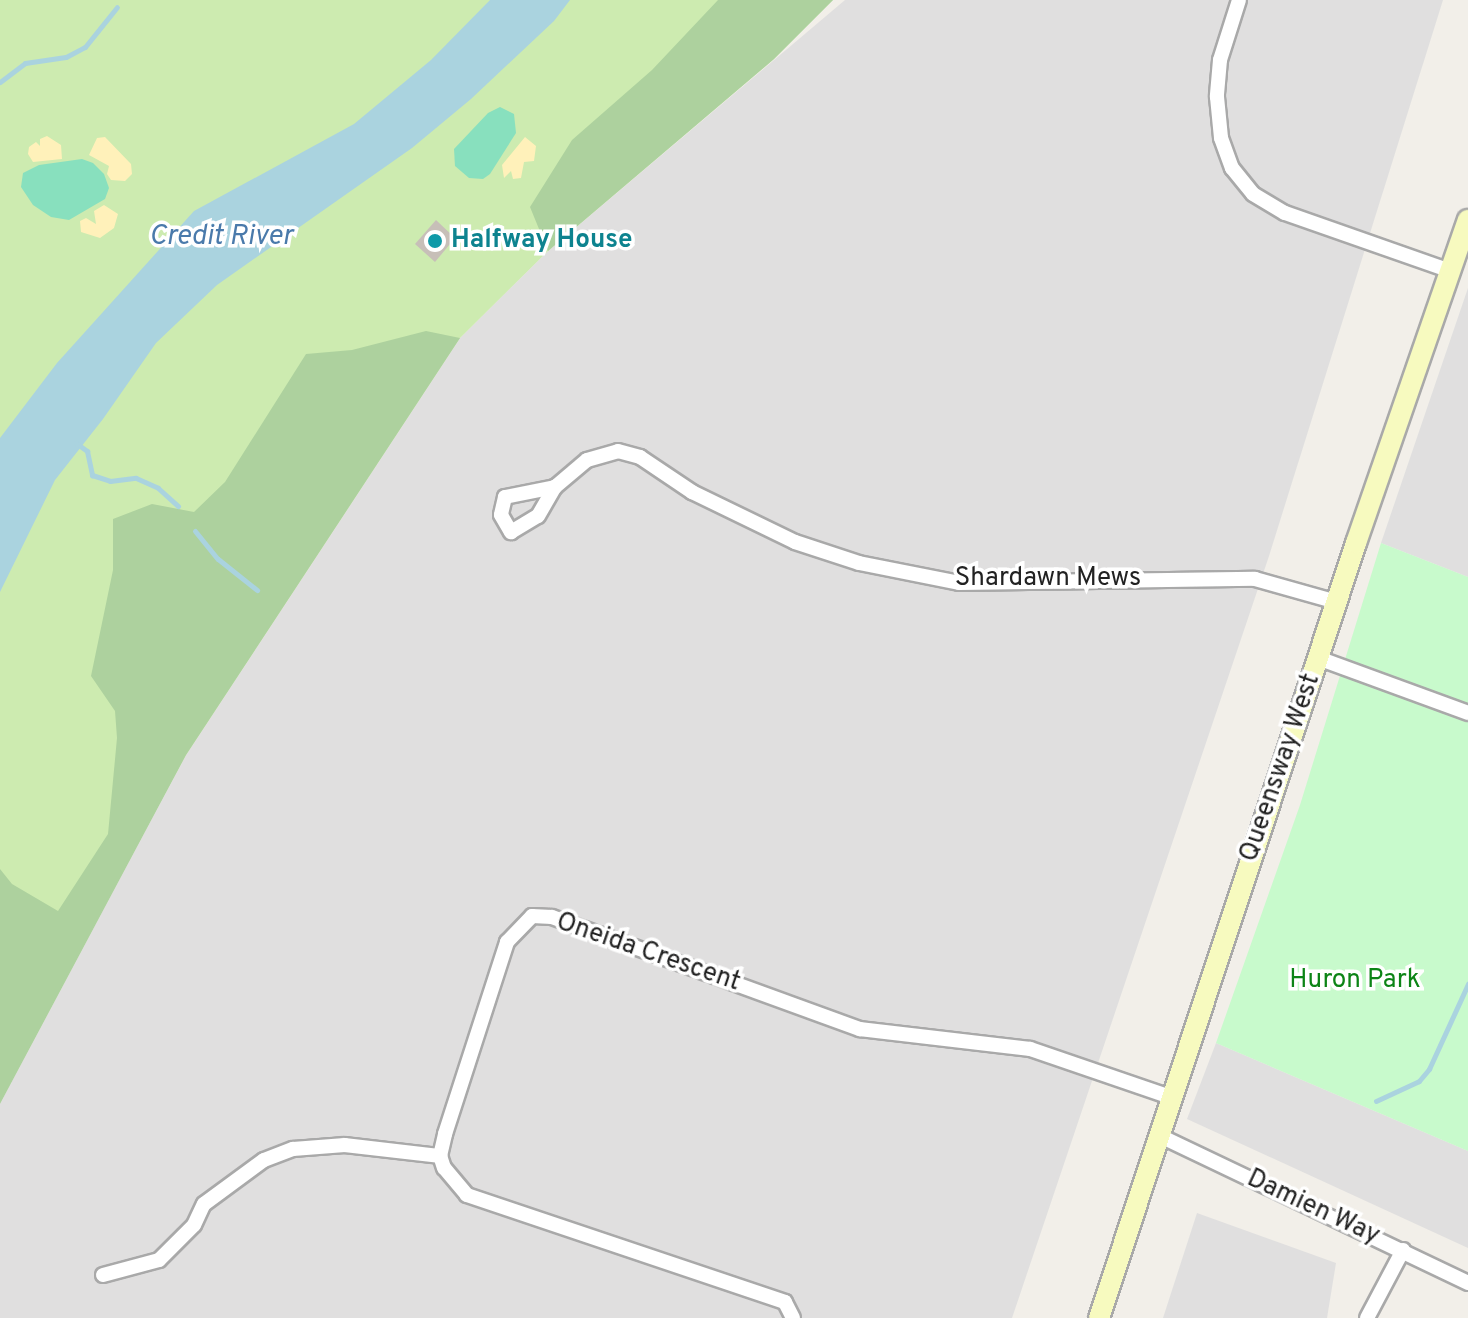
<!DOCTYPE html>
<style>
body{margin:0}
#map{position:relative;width:1468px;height:1318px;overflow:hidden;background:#f2efe9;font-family:Overpass,sans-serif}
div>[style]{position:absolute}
.residential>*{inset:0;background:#e0dfdf}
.grass>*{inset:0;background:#cdebb0}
.forest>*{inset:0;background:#add19e}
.sand>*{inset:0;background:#fff1ba}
.park>*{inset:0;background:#c8facc}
.pitch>*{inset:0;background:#88e0be}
.water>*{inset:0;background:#aad3df}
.stream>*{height:5px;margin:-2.5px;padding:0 2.5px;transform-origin:2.5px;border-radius:2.5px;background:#aad3df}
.building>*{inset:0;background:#c7bfb8}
.roads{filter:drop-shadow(2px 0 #a9a9a9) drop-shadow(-2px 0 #a9a9a9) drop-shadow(0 2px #a9a9a9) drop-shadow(0 -2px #a9a9a9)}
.street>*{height:14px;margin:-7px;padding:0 7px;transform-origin:7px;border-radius:7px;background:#fff}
.secondary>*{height:20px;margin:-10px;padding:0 10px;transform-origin:10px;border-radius:10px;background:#f7fabf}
.dots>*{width:22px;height:22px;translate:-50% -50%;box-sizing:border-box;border:4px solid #fff;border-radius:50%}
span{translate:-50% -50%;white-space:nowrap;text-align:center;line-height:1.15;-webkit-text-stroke:7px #fff;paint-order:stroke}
.culture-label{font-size:26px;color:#0d838f;font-weight:700}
.left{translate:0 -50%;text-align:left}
.street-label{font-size:26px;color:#222}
.park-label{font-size:26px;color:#0c8416}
.water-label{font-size:28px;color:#4a7aab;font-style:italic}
</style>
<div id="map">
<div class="residential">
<i style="clip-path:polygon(845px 0,1443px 0,1269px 556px,1012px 1318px,0 1318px,0 1104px,186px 755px,460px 338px,548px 251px)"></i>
<i style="clip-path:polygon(1468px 288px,1468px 577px,1381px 543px)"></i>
<i style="clip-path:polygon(1216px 1043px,1468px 1151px,1468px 1248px,1187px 1119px)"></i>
<i style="clip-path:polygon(1197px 1213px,1336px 1263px,1327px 1318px,1163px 1318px)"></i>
</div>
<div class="grass">
<i style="clip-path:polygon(0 0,833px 0,774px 59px,548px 251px,460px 338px,186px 755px,130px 858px,0 1037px)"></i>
</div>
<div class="forest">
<i style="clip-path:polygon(718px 0,833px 0,774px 59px,548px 251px,530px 207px,572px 140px,652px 70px)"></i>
<i style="clip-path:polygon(426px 331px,460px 338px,186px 755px,0 1104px,0 869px,12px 884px,58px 911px,108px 834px,117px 738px,115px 711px,91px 676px,113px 570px,113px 519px,152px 504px,194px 512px,225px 482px,306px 354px,352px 350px)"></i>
</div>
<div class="sand">
<i style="clip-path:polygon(47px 136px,61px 145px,62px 159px,33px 162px,28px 154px,29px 147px,36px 142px,40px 146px,40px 139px)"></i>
<i style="clip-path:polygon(105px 137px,131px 164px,132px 174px,125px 181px,111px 180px,107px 174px,109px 166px,89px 155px,97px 138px)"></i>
<i style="clip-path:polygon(525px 137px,536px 146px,534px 161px,524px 162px,521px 178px,513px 179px,511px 171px,504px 178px,502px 165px)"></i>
<i style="clip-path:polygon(104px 205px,118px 214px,114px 228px,100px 238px,81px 232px,80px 221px,86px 218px,96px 224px,94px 211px)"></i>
</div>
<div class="park">
<i style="clip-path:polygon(1381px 543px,1468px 577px,1468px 1151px,1216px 1043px,1300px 805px)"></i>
</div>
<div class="pitch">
<i style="clip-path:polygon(500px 107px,514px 114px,516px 133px,490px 174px,483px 179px,469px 178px,455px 166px,454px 149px,488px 113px)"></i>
<i style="clip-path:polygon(82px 159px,93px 163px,104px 174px,109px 188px,105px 199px,69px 220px,51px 217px,33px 205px,21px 187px,23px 173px,39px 165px)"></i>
</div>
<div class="water">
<i style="clip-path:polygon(490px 0,570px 0,554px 21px,471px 99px,412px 148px,217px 285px,156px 343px,103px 419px,55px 480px,0 592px,0 438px,57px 363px,194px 211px,354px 124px,431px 60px)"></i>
</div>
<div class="stream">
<i style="left:0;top:82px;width:31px;rotate:-37deg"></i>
<i style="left:25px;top:63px;width:41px;rotate:-8.3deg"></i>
<i style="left:66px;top:57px;width:21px;rotate:-28deg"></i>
<i style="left:85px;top:47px;width:51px;rotate:-51.3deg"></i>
<i style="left:76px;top:443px;width:14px;rotate:36deg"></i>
<i style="left:87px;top:451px;width:25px;rotate:78deg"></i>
<i style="left:92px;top:475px;width:19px;rotate:18deg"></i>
<i style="left:110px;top:481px;width:26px;rotate:-7deg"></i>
<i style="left:136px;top:478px;width:24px;rotate:24deg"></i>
<i style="left:158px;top:488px;width:27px;rotate:42deg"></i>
<i style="left:195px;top:531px;width:36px;rotate:51deg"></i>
<i style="left:218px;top:559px;width:50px;rotate:38.5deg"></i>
<i style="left:1376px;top:1101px;width:47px;rotate:-24.9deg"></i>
<i style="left:1419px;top:1081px;width:16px;rotate:-50deg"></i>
<i style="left:1429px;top:1069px;width:94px;rotate:-65.4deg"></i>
</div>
<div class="building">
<i style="clip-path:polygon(436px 220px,455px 238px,435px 262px,415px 244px)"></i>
</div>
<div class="roads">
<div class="street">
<i style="left:1239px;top:0;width:63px;rotate:107.6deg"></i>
<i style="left:1220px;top:60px;width:37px;rotate:95deg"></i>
<i style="left:1217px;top:97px;width:41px;rotate:84.4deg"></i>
<i style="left:1221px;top:138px;width:32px;rotate:70deg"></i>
<i style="left:1232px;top:168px;width:33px;rotate:51deg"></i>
<i style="left:1253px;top:194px;width:37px;rotate:31deg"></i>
<i style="left:1285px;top:213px;width:176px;rotate:19.3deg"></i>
<i style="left:555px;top:487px;width:51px;rotate:168.7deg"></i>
<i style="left:505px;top:497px;width:18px;rotate:103deg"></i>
<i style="left:501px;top:515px;width:20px;rotate:60deg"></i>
<i style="left:511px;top:532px;width:31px;rotate:-31deg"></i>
<i style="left:538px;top:516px;width:34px;rotate:-60deg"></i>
<i style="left:555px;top:487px;width:42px;rotate:-40.2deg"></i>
<i style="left:587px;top:460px;width:32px;rotate:-16deg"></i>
<i style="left:618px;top:451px;width:23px;rotate:15deg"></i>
<i style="left:640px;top:457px;width:63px;rotate:33.9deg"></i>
<i style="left:692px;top:492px;width:114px;rotate:25.9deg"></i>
<i style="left:795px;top:542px;width:67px;rotate:18.2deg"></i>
<i style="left:859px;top:563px;width:102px;rotate:11.3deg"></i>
<i style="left:959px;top:583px;width:296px;rotate:-0.8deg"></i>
<i style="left:1255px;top:579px;width:85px;rotate:15.7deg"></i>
<i style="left:1318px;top:658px;width:160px;rotate:20.1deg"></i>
<i style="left:1158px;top:1135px;width:344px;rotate:25.5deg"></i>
<i style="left:103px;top:1275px;width:58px;rotate:-15deg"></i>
<i style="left:159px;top:1260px;width:49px;rotate:-45deg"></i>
<i style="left:194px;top:1225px;width:23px;rotate:-65deg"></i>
<i style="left:204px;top:1204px;width:74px;rotate:-36.3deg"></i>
<i style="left:264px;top:1160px;width:31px;rotate:-21deg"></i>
<i style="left:293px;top:1149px;width:52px;rotate:-4.4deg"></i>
<i style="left:345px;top:1145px;width:96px;rotate:6.6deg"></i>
<i style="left:793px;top:1318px;width:18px;rotate:-117deg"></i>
<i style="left:785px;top:1302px;width:336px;rotate:-161.4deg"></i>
<i style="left:467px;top:1195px;width:35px;rotate:-130deg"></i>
<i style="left:444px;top:1168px;width:13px;rotate:-108deg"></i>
<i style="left:440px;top:1156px;width:23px;rotate:-77deg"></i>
<i style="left:445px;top:1134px;width:202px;rotate:-72.1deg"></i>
<i style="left:507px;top:942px;width:36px;rotate:-46deg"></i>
<i style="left:532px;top:916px;width:20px;rotate:3deg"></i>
<i style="left:552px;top:917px;width:328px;rotate:20deg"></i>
<i style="left:860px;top:1029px;width:171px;rotate:6.7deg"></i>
<i style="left:1030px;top:1049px;width:148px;rotate:18.9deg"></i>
<i style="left:1367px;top:1318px;width:77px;rotate:-62.1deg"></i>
</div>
<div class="secondary">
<i style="left:1099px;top:1318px;width:817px;rotate:-71.65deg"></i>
<i style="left:1356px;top:543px;width:342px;rotate:-70.9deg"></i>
</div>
</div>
<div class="dots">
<i style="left:435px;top:241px;background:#0f9aa8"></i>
</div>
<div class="culture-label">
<span class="left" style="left:451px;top:241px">Halfway House</span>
</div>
<div class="street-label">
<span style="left:1048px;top:579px">Shardawn Mews</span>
<span style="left:1281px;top:768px;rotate:-71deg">Queensway West</span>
<span style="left:648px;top:953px;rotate:19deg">Oneida Crescent</span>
<span style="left:1313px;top:1208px;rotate:25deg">Damien Way</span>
</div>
<div class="park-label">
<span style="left:1355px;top:981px">Huron Park</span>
</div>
<div class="water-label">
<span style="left:221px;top:237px">Credit River</span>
</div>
</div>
